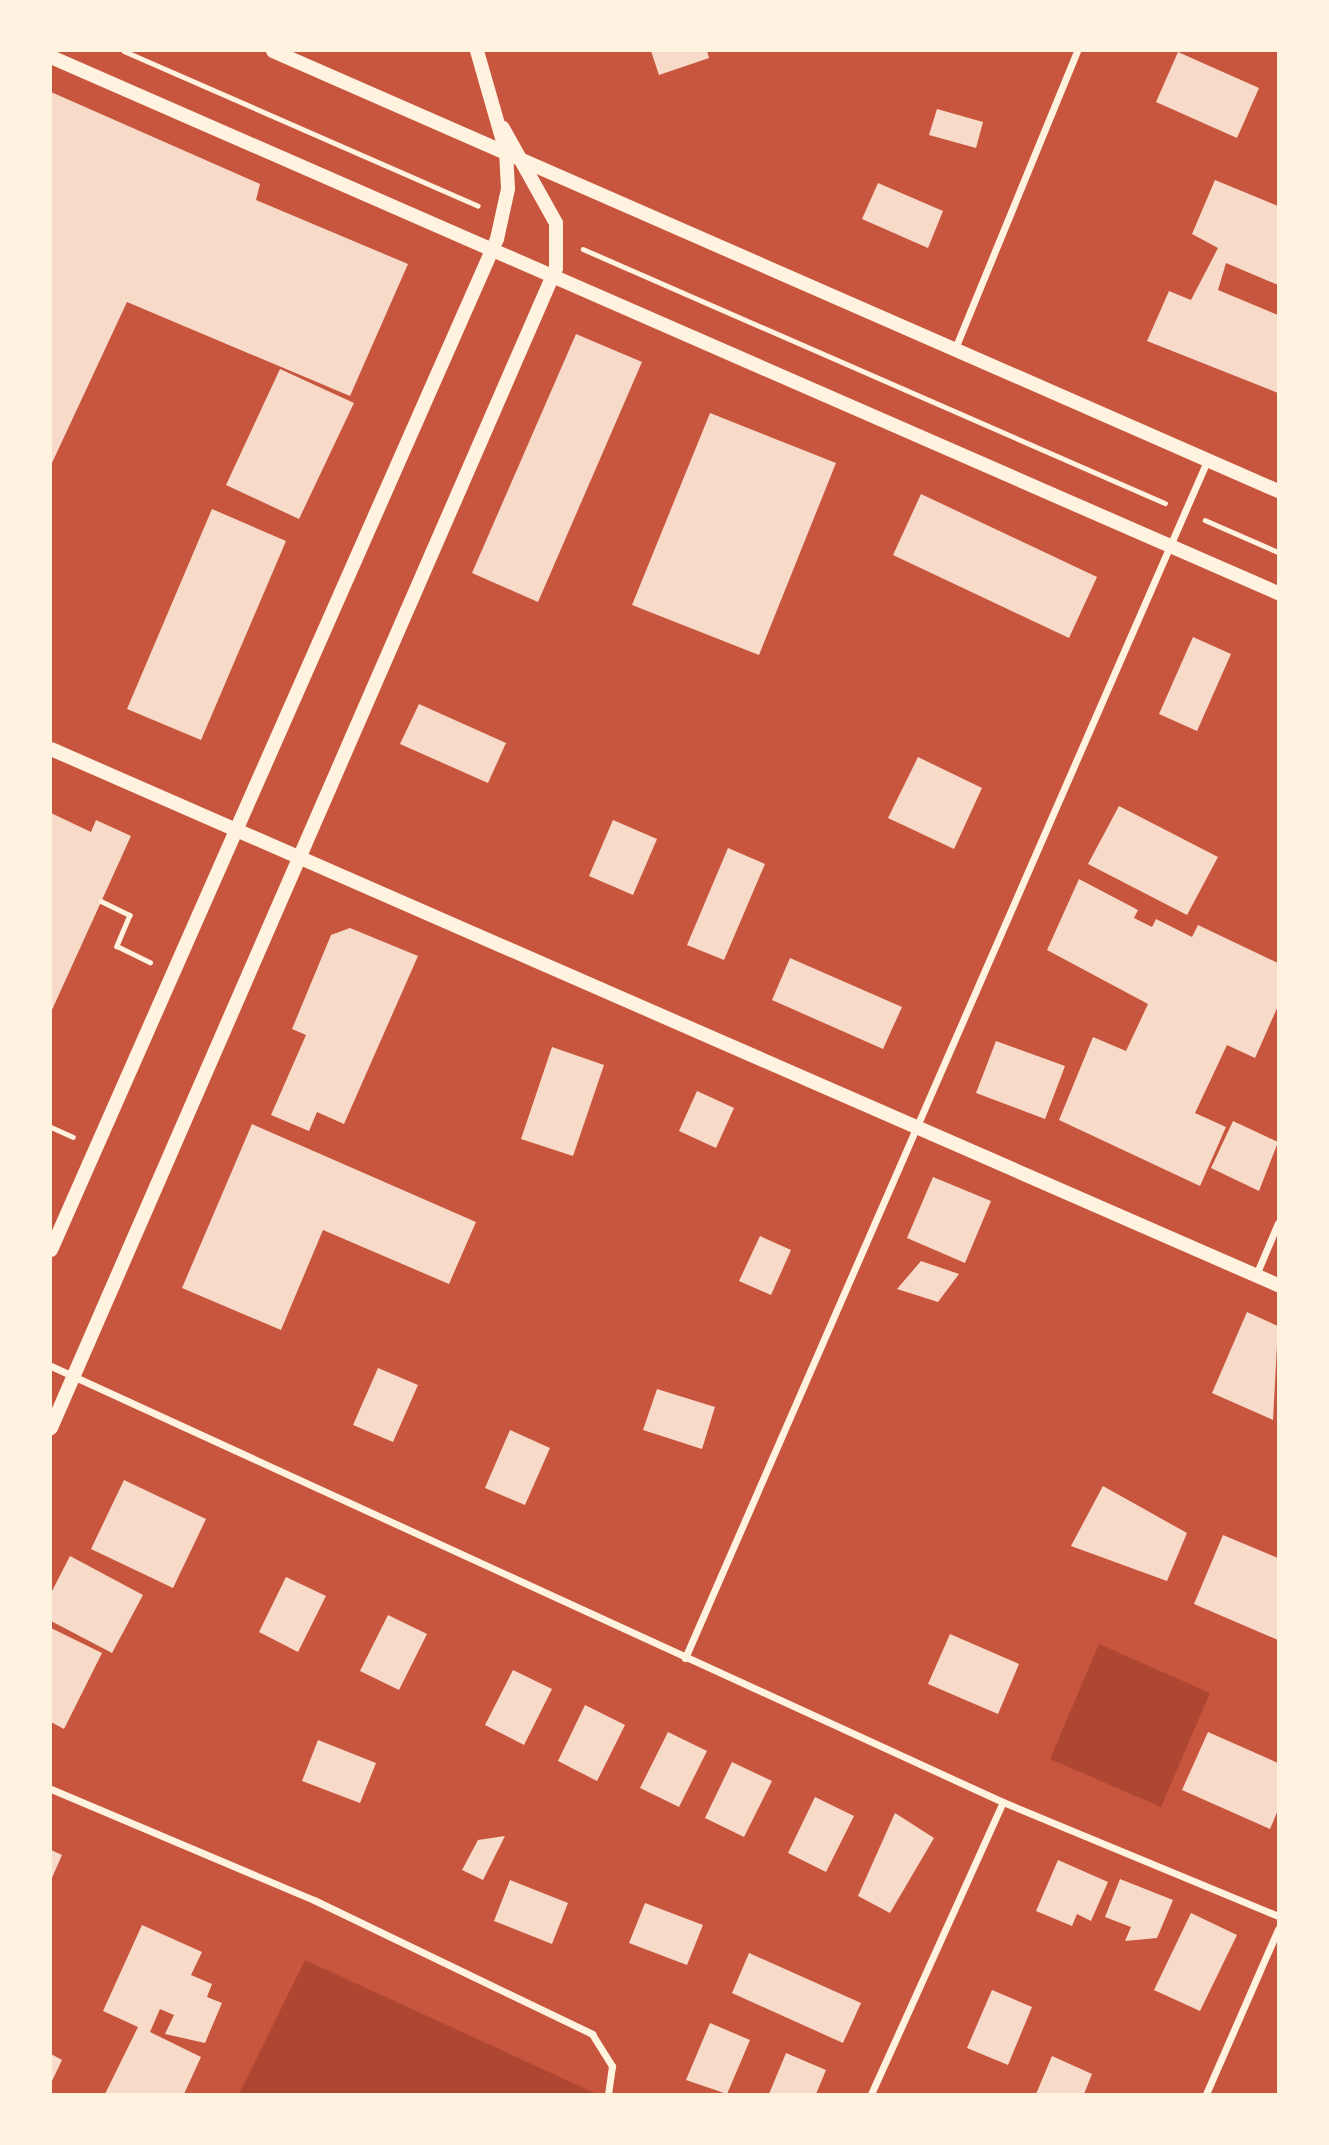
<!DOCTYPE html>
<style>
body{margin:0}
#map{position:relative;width:1329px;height:2145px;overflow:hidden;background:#c8553d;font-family:Overpass,sans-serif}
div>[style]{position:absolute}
.green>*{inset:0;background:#ae4732}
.building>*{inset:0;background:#f7dbc8}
.path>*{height:4.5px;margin:-2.25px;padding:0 2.25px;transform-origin:2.25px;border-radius:2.25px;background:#fff3e0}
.minor>*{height:7px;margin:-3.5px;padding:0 3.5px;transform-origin:3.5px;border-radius:3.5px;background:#fff3e0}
.secondary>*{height:14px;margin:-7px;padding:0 7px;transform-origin:7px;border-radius:7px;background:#fff3e0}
span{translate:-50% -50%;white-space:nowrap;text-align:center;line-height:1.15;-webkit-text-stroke:5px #fff3e0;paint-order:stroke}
.frame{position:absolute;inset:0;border:52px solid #fff3e0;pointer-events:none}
</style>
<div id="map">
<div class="green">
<i style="clip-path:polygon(1099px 1644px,1210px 1693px,1161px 1807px,1050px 1759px)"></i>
<i style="clip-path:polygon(305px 1960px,597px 2094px,239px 2094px)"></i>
</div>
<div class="building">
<i style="clip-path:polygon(651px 51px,707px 51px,709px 58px,659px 75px)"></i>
<i style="clip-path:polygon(1178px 52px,1259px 88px,1237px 138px,1156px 102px)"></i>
<i style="clip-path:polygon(51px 92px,260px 184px,256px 200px,408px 264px,350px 396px,127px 302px,51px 465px)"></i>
<i style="clip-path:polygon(937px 109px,983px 122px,976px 148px,929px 135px)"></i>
<i style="clip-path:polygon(1215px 180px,1278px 206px,1278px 285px,1226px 263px,1218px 290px,1278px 315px,1278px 393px,1147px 341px,1169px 291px,1191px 300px,1218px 248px,1192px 234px)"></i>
<i style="clip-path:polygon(878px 183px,943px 211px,928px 248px,862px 219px)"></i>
<i style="clip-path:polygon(576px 334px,642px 362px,538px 602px,472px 573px)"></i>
<i style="clip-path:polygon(280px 369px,354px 403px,299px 519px,226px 485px)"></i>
<i style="clip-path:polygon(710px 413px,836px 463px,759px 655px,632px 605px)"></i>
<i style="clip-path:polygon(921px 494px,1097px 577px,1069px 638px,893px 555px)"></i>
<i style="clip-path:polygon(212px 509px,286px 541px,201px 740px,127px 709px)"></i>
<i style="clip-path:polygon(1193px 637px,1231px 654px,1197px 731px,1159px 714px)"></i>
<i style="clip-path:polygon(419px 704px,506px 743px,488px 783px,400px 744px)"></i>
<i style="clip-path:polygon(918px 757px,982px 788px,954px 849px,888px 818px)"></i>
<i style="clip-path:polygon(1119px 806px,1218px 857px,1187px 915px,1088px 864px)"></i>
<i style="clip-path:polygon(51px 813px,91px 832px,96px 820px,131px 836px,51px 1012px)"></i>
<i style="clip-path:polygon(613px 820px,657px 839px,633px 895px,589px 876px)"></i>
<i style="clip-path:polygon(728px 848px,765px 864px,724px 960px,687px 945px)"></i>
<i style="clip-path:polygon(1079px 879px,1138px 910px,1134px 918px,1152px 927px,1156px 919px,1192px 937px,1198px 925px,1278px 963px,1278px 1006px,1255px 1058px,1227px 1045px,1195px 1113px,1226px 1127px,1200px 1186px,1059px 1120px,1093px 1037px,1126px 1051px,1148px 1004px,1047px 950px)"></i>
<i style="clip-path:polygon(350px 928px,418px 956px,344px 1124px,317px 1112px,309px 1131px,271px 1115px,306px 1035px,292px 1029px,331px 935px)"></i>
<i style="clip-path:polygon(790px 958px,902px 1007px,883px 1049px,772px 1000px)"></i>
<i style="clip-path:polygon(996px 1041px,1065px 1066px,1045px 1119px,976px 1093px)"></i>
<i style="clip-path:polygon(552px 1047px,604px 1065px,573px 1156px,521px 1139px)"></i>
<i style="clip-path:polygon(697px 1091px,734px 1108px,716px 1148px,679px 1131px)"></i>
<i style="clip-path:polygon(1233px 1121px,1278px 1142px,1259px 1191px,1211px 1168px)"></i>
<i style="clip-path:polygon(252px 1124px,476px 1222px,449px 1284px,323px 1230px,281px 1330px,182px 1288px)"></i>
<i style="clip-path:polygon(933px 1177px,991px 1201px,965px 1263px,907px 1238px)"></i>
<i style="clip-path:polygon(760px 1236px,791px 1250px,771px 1295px,739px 1281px)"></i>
<i style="clip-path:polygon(921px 1261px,959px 1274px,938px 1302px,897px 1289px)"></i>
<i style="clip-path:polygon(1247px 1312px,1278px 1326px,1273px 1420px,1212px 1393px)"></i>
<i style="clip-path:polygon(378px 1368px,418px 1385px,393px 1442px,353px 1425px)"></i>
<i style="clip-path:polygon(657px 1389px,715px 1407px,702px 1449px,643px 1430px)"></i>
<i style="clip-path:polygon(510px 1430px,550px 1448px,525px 1505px,485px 1488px)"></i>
<i style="clip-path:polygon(124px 1480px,206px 1519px,173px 1588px,91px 1549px)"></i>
<i style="clip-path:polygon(1103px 1486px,1187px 1533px,1167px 1581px,1071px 1546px)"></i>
<i style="clip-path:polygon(1223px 1535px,1278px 1558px,1278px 1640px,1194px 1604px)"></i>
<i style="clip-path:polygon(70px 1556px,143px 1595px,112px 1653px,51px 1621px,51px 1593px)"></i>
<i style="clip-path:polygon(286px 1577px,326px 1596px,298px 1652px,259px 1632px)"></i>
<i style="clip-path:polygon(388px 1615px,427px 1634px,399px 1690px,360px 1671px)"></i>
<i style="clip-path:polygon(51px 1628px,102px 1653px,64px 1729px,51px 1722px)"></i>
<i style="clip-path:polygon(950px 1634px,1019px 1664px,998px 1714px,928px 1684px)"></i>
<i style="clip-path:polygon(513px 1670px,552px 1689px,524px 1745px,485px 1725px)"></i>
<i style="clip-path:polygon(585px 1705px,625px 1725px,597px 1781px,558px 1761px)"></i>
<i style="clip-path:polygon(668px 1732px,707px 1751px,679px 1807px,640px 1788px)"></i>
<i style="clip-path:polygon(1208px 1732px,1278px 1763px,1278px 1810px,1270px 1829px,1182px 1790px)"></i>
<i style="clip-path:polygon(318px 1740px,376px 1763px,360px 1803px,302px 1781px)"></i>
<i style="clip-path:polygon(732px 1762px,772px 1781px,744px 1837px,705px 1818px)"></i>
<i style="clip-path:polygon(815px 1797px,854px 1816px,826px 1872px,788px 1853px)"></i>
<i style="clip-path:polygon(895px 1813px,934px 1838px,890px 1913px,858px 1896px)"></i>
<i style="clip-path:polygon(505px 1836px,483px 1880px,462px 1870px,478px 1840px)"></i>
<i style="clip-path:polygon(51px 1850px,62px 1855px,51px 1880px)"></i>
<i style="clip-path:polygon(1058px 1860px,1108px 1882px,1091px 1921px,1077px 1914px,1072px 1926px,1036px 1911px)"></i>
<i style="clip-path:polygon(1120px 1879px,1173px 1900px,1157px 1938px,1125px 1941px,1131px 1927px,1105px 1917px)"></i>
<i style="clip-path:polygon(510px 1880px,568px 1903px,552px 1944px,494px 1921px)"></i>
<i style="clip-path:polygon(645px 1903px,703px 1925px,687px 1965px,629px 1943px)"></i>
<i style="clip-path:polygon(1191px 1913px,1237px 1935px,1200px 2011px,1154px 1990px)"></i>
<i style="clip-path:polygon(142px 1925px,202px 1952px,191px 1975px,212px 1984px,207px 1997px,222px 2003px,205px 2043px,165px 2034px,174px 2015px,160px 2009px,150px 2032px,201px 2057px,184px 2094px,105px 2094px,138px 2027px,103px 2011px)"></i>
<i style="clip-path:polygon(749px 1953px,861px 2003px,843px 2043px,732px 1993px)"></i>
<i style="clip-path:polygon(992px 1990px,1032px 2007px,1008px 2065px,967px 2048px)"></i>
<i style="clip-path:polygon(710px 2023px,750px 2040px,727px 2094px,686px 2080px)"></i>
<i style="clip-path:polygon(786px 2053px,826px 2070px,816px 2094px,769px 2094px)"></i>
<i style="clip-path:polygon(51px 2054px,62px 2060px,51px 2083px)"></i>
<i style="clip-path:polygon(1052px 2056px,1092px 2074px,1084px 2094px,1036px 2094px)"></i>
</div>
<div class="path">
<i style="left:124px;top:51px;width:386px;rotate:23.6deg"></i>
<i style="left:583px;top:249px;width:635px;rotate:23.58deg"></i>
<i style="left:1205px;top:520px;width:80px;rotate:23.7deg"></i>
<i style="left:101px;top:901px;width:32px;rotate:26deg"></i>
<i style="left:130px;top:915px;width:34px;rotate:113deg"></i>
<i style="left:117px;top:946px;width:37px;rotate:26deg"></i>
<i style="left:51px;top:1127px;width:24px;rotate:24deg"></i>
</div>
<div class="minor">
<i style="left:954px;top:351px;width:324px;rotate:-67.7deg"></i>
<i style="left:1256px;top:1275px;width:56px;rotate:-67.1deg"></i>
<i style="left:51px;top:1366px;width:1047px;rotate:24.61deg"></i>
<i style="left:1003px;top:1802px;width:298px;rotate:22.5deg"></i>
<i style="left:685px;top:1658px;width:1306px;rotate:-66.44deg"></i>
<i style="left:51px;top:1789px;width:285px;rotate:22.9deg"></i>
<i style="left:314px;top:1900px;width:309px;rotate:25.7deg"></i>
<i style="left:592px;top:2034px;width:38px;rotate:58deg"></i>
<i style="left:612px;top:2066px;width:28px;rotate:98deg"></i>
<i style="left:871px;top:2094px;width:320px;rotate:-65.7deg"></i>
<i style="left:1206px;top:2094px;width:180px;rotate:-66.4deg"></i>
</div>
<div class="secondary">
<i style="left:273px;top:51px;width:1097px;rotate:23.64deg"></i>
<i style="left:51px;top:57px;width:1339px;rotate:23.6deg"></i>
<i style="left:51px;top:749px;width:1339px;rotate:23.6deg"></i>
<i style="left:51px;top:1250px;width:1105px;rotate:-66.2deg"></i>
<i style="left:497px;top:239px;width:51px;rotate:-77.6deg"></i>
<i style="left:508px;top:189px;width:37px;rotate:-93deg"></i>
<i style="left:506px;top:152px;width:105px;rotate:-106deg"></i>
<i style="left:51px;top:1428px;width:1265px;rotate:-66.47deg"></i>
<i style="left:556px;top:268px;width:45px;rotate:-90deg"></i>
<i style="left:556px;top:223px;width:109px;rotate:-119.2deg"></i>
</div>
<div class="frame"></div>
</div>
